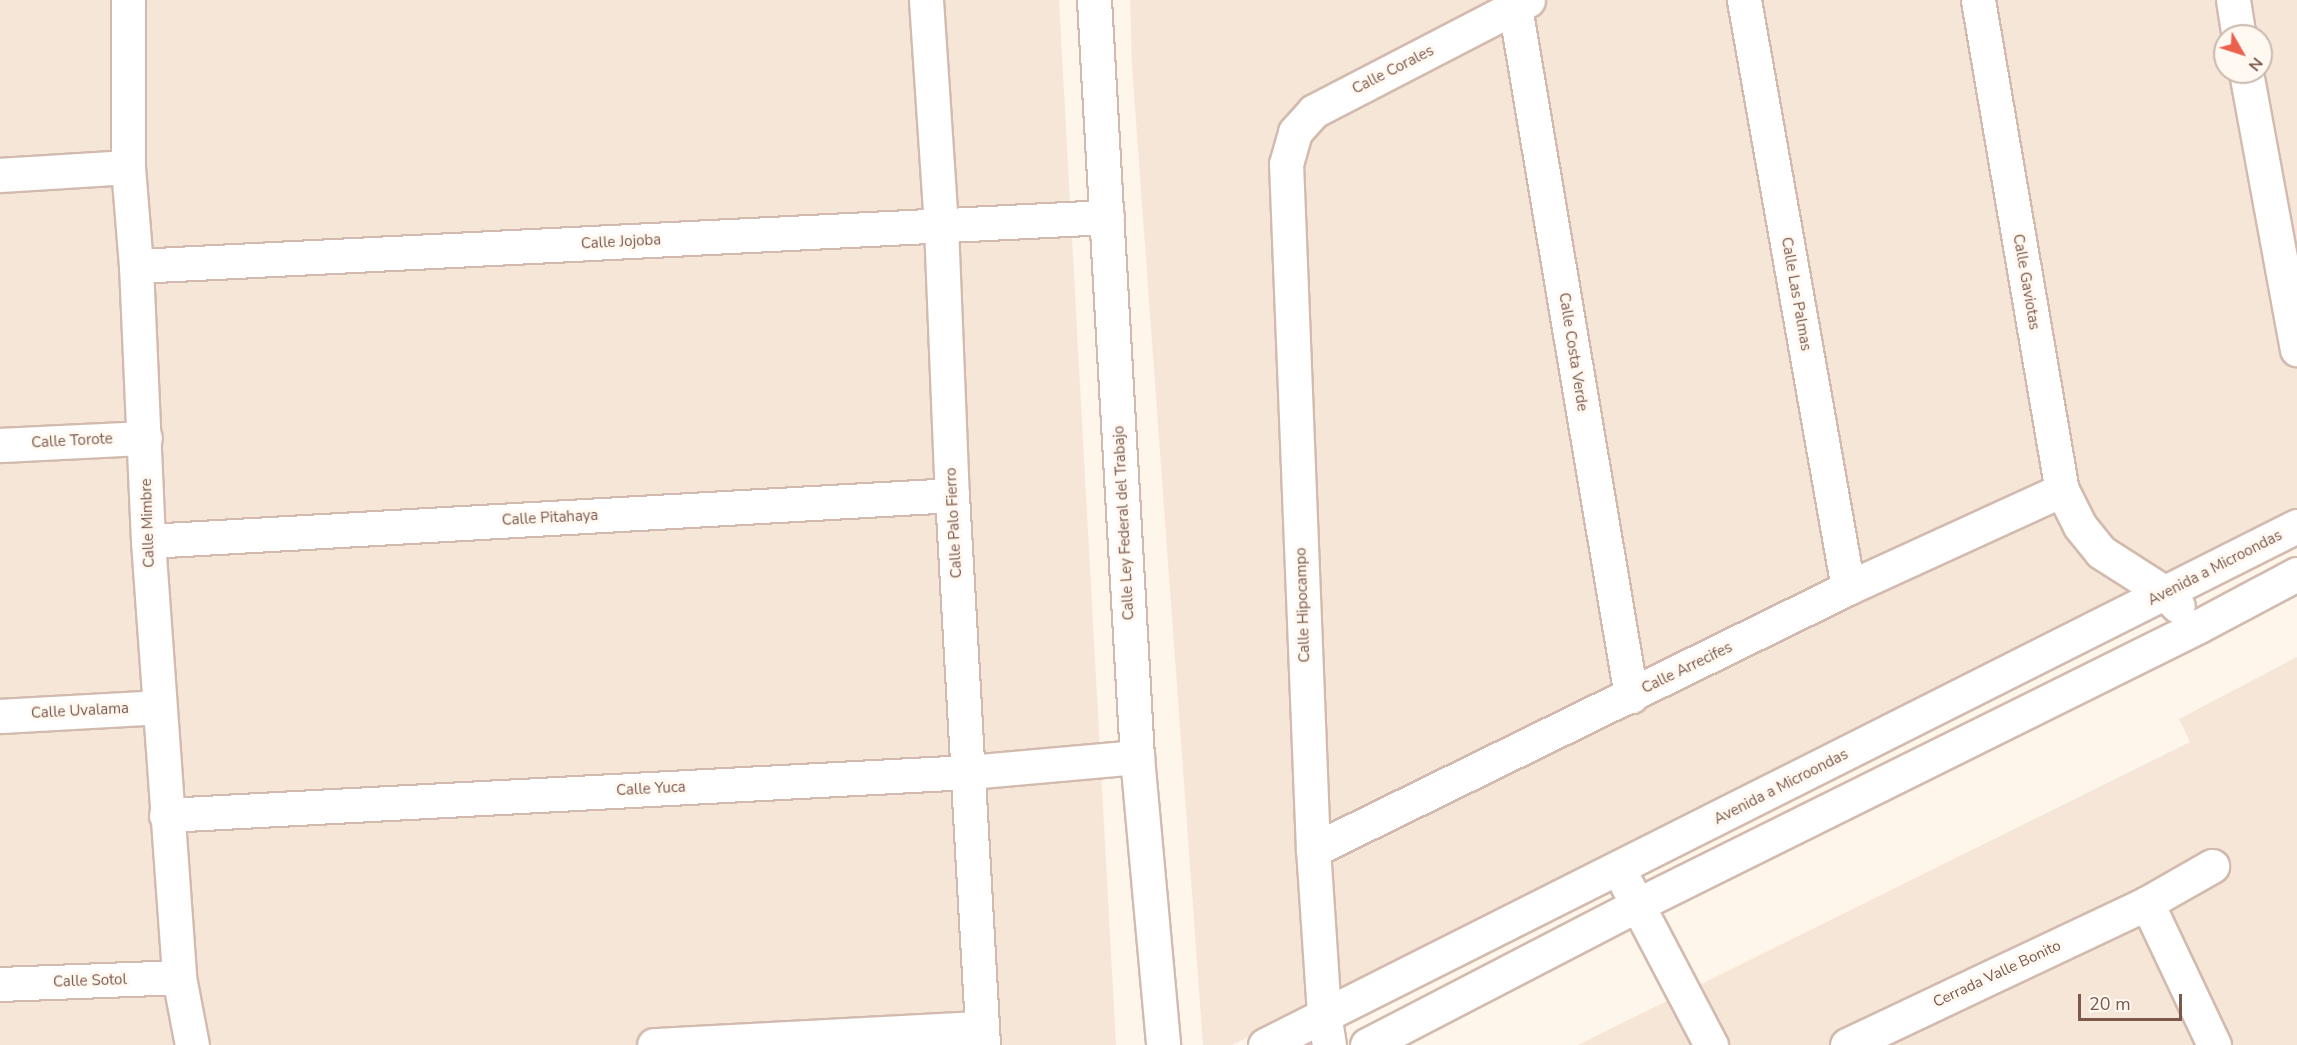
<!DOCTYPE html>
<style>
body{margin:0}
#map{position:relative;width:2297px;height:1045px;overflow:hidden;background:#fef5eb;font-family:"Nunito Sans",sans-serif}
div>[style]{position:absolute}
.residential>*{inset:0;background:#f6e6d8}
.roads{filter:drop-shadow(2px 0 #d2bbae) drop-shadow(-2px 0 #d2bbae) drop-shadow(0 2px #d2bbae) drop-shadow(0 -2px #d2bbae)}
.minor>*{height:33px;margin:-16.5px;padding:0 16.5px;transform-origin:16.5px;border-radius:16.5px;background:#fff}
span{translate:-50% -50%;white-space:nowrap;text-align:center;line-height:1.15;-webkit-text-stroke:6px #fff9f2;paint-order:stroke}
.street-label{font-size:15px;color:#7b584b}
.north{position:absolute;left:2213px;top:24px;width:60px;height:60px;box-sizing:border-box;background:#fff9f2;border:2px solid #cab9af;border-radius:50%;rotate:129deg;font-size:16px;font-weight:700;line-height:24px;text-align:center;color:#7b584b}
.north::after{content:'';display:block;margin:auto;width:21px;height:27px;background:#ec614b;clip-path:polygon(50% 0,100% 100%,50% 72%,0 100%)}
.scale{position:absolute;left:2078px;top:994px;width:104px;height:27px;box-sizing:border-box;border:3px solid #7b584b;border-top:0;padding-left:8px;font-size:18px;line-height:21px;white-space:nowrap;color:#7b584b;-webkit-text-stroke:4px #fff9f2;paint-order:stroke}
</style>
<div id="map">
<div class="residential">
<i style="clip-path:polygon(0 0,1059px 0,1116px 1045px,0 1045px)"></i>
<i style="clip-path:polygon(evenodd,1130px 0,2297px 0,2297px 508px,1232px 1045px,1203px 1045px,1132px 66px,1130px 0,2225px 36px,2261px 36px,2261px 72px,2225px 72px,2225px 36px)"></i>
<i style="clip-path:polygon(2297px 657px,2297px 1045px,1578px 1045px,2190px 742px,2179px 719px)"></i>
</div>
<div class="roads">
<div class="minor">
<i style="left:128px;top:0;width:167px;rotate:90deg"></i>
<i style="left:128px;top:167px;width:99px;rotate:85.4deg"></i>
<i style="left:136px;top:266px;width:275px;rotate:87.5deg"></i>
<i style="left:148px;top:541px;width:437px;rotate:85.9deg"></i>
<i style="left:179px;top:977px;width:69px;rotate:79.2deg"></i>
<i style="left:926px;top:0;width:226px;rotate:86.2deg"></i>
<i style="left:941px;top:226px;width:269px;rotate:87.7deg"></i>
<i style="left:952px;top:495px;width:551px;rotate:86.77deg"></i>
<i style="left:1094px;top:0;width:758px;rotate:86.75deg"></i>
<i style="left:1137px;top:757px;width:289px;rotate:84.8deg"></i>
<i style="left:1744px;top:0;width:597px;rotate:79.97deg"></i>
<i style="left:1978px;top:0;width:497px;rotate:80.3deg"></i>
<i style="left:2062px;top:490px;width:40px;rotate:63.4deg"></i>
<i style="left:2080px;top:526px;width:33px;rotate:51deg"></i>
<i style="left:2101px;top:552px;width:76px;rotate:32.6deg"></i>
<i style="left:2165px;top:593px;width:18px;rotate:45deg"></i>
<i style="left:2233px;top:0;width:36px;rotate:81deg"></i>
<i style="left:1515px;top:7px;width:699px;rotate:80.44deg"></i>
<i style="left:2246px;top:72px;width:282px;rotate:79.6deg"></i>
<i style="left:0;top:175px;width:128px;rotate:-3.6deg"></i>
<i style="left:136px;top:266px;width:972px;rotate:-2.89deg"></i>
<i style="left:0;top:445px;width:145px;rotate:-2.8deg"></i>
<i style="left:148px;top:541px;width:805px;rotate:-3.27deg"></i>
<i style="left:0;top:716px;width:159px;rotate:-3.2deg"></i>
<i style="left:166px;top:815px;width:804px;rotate:-3.07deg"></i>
<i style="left:969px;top:772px;width:169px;rotate:-5.1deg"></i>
<i style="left:1313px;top:850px;width:596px;rotate:-26.09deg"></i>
<i style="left:1848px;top:588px;width:235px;rotate:-24.6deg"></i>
<i style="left:1627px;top:885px;width:181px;rotate:62.3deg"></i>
<i style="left:2147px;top:903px;width:157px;rotate:64.7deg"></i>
<i style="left:0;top:984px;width:179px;rotate:-2.2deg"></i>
<i style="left:654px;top:1045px;width:327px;rotate:-3deg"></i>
<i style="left:1265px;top:1045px;width:1155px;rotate:-26.7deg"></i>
<i style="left:1329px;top:1045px;width:31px;rotate:-99deg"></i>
<i style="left:1324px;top:1014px;width:164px;rotate:-93.8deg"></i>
<i style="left:1313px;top:850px;width:687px;rotate:-92.25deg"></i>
<i style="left:1286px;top:164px;width:33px;rotate:-74deg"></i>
<i style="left:1295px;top:132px;width:28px;rotate:-48deg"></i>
<i style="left:1314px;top:111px;width:241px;rotate:-27.4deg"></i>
<i style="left:1367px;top:1045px;width:304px;rotate:-27.4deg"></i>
<i style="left:1637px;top:905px;width:627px;rotate:-26.4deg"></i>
<i style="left:2199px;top:626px;width:111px;rotate:-28deg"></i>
<i style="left:1847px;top:1045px;width:332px;rotate:-25.3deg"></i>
<i style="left:2147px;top:903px;width:75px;rotate:-29.6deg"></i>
</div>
</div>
<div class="street-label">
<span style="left:1393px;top:70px;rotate:-27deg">Calle Corales</span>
<span style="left:621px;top:242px;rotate:-3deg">Calle Jojoba</span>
<span style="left:2026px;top:282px;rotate:80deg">Calle Gaviotas</span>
<span style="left:1796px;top:294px;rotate:80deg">Calle Las Palmas</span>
<span style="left:1573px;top:352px;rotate:81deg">Calle Costa Verde</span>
<span style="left:72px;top:441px;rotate:-3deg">Calle Torote</span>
<span style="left:550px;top:518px;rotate:-3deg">Calle Pitahaya</span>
<span style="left:148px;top:523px;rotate:-92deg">Calle Mimbre</span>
<span style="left:954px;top:523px;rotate:-93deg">Calle Palo Fierro</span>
<span style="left:1124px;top:523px;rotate:-93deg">Calle Ley Federal del Trabajo</span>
<span style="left:2215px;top:568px;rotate:-27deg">Avenida a Microondas</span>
<span style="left:1303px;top:605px;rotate:-92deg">Calle Hipocampo</span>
<span style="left:1687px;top:668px;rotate:-26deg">Calle Arrecifes</span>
<span style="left:80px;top:711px;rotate:-3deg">Calle Uvalama</span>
<span style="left:1781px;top:787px;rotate:-27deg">Avenida a Microondas</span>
<span style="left:651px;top:789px;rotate:-3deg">Calle Yuca</span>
<span style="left:1997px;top:974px;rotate:-25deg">Cerrada Valle Bonito</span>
<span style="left:90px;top:981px;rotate:-2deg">Calle Sotol</span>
</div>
<div class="north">N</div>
<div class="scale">20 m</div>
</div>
